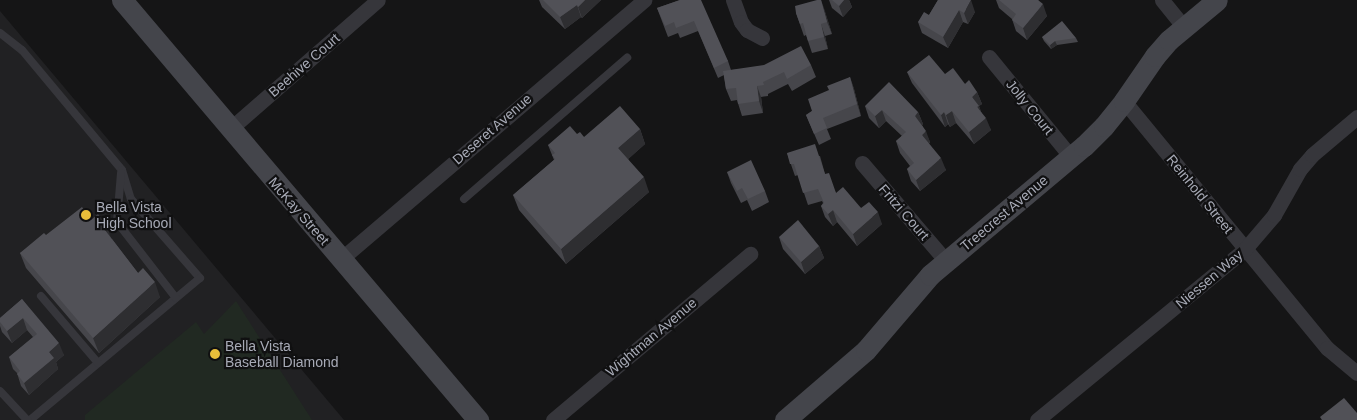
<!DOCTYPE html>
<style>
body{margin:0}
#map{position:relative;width:1357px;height:420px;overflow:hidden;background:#151516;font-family:Arial,sans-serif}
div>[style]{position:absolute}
.built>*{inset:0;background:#212123}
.green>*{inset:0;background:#212922}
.lane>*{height:8px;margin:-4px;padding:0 4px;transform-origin:4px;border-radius:4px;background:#36363b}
.street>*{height:15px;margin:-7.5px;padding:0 7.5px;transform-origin:7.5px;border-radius:7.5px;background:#36363b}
.secondary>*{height:21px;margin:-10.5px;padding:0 10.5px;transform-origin:10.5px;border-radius:10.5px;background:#44454b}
.wall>*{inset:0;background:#46464b}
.shaded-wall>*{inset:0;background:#2e2e31}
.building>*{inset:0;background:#515157}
.dots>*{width:14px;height:14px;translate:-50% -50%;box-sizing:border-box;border:2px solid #101011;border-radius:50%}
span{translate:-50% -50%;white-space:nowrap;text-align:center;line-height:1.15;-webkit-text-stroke:4.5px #101011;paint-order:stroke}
.street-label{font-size:14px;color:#a7aab6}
.poi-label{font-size:14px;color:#a7aab6}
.left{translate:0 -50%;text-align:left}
</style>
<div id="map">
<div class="built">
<i style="clip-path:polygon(0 11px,344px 420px,0 420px)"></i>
</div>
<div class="green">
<i style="clip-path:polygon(236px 301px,312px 420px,85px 420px,85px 415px,196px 322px,204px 334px)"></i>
</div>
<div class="lane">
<i style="left:0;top:33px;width:28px;rotate:38deg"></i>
<i style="left:22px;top:50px;width:156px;rotate:50.2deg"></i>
<i style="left:122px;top:170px;width:30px;rotate:73deg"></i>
<i style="left:131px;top:199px;width:105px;rotate:48.9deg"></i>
<i style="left:200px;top:278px;width:222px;rotate:140.1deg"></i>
<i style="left:121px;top:173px;width:49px;rotate:94.7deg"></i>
<i style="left:117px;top:222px;width:96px;rotate:52.2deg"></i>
<i style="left:464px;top:199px;width:216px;rotate:-40.9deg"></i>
<i style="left:41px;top:296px;width:88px;rotate:49.6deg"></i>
<i style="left:0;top:391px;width:40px;rotate:47deg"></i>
</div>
<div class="street">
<i style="left:733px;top:0;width:23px;rotate:70deg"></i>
<i style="left:741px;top:22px;width:10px;rotate:53deg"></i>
<i style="left:747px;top:30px;width:17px;rotate:28deg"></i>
<i style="left:1162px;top:0;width:35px;rotate:51deg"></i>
<i style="left:989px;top:57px;width:129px;rotate:50.6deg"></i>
<i style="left:1124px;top:101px;width:320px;rotate:50.6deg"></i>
<i style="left:1327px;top:348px;width:39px;rotate:40deg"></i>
<i style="left:230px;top:129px;width:196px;rotate:-41.1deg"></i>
<i style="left:862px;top:163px;width:129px;rotate:49.4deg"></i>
<i style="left:341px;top:259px;width:399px;rotate:-40.5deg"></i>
<i style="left:553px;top:420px;width:258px;rotate:-40.1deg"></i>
<i style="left:1037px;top:420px;width:269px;rotate:-39.4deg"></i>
<i style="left:1245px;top:249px;width:45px;rotate:-49.5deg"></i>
<i style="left:1274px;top:215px;width:53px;rotate:-60.5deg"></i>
<i style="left:1300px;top:169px;width:18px;rotate:-49deg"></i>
<i style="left:1312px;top:155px;width:59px;rotate:-40.2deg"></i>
</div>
<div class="secondary">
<i style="left:122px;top:0;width:551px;rotate:49.71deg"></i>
<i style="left:785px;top:420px;width:107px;rotate:-40.8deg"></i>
<i style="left:866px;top:350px;width:99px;rotate:-49.5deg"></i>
<i style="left:930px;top:275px;width:201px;rotate:-40deg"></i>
<i style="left:1084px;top:146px;width:28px;rotate:-45deg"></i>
<i style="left:1104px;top:126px;width:32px;rotate:-51deg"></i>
<i style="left:1124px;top:101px;width:55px;rotate:-55.4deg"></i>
<i style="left:1155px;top:56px;width:21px;rotate:-49deg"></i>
<i style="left:1169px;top:40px;width:62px;rotate:-39.8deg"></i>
</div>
<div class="wall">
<i style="clip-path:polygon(539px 0,601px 0,582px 18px,581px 17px,565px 29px,542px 7px)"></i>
<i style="clip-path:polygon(680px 0,728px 61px,731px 70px,811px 65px,816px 77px,792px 91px,788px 84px,768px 94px,768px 96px,761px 97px,763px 113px,742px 116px,737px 100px,731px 101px,726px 89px,724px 75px,718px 78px,698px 31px,680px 38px,678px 33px,668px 37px,657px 8px)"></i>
<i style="clip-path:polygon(821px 0,832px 34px,825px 36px,828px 49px,812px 53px,806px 35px,804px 36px,796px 13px)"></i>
<i style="clip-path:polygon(829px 0,849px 0,852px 7px,843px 17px,832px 8px)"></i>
<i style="clip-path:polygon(938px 0,975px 12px,968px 24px,963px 22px,948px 48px,922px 33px,918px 22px,929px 15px)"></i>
<i style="clip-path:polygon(996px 0,1038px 0,1047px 16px,1027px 40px,1016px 31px,1012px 19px,999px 8px)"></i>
<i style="clip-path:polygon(1042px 37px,1076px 38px,1078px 42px,1057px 45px,1051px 49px,1044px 41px)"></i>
<i style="clip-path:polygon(907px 72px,945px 74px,965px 84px,977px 92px,982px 104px,979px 106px,981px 112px,991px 130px,974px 144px,956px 123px,950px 127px,948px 124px,945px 127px,912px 83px)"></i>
<i style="clip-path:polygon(850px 77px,854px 89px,861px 116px,827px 129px,831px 139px,819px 145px,806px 115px,812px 111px)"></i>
<i style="clip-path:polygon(865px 106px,918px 112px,923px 124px,922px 125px,930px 142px,929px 144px,946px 170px,920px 191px,911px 181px,907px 169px,910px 166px,900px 153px,896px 141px,902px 136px,886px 121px,879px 128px,869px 118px)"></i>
<i style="clip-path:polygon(640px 129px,645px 144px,628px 159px,649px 192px,566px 264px,519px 210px,513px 195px,554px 160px,548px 145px,577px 134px,584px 137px)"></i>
<i style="clip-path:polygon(787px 153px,820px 156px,825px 174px,836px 193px,861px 208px,882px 224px,857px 246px,837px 222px,833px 226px,825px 217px,821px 206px,823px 203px,822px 201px,808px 205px,798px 175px,795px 176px)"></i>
<i style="clip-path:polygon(727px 172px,765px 191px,769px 202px,752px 211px,747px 200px,741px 203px,731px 183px)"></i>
<i style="clip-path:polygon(46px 235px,112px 239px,138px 273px,160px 297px,99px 353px,26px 268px,20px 253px)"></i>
<i style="clip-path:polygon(779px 237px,819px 246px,824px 258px,805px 274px,783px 249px)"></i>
<i style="clip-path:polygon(22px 299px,64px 355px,56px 362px,58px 369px,29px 395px,21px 386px,17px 373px,13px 369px,9px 357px,33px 337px,27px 330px,12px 343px,2px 332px,0 326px,0 318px)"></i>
</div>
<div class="shaded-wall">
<i style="clip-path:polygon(585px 0,601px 0,582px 18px,578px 7px)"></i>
<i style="clip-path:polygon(821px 0,825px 11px,832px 34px,827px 22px)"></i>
<i style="clip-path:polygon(844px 0,849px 0,852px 7px,843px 17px,839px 6px)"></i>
<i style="clip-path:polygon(971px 0,975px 12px,968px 24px,964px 13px)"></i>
<i style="clip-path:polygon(1043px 4px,1047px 16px,1027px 40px,1023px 28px)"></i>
<i style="clip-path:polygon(577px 5px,581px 17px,565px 29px,560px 17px)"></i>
<i style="clip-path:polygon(959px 10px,963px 22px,948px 48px,943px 37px)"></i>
<i style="clip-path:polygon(821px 24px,825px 36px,828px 49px,824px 37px)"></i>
<i style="clip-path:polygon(1055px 41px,1057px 45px,1051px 49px,1050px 45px)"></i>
<i style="clip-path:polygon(850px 77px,854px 89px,861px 116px,857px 104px)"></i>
<i style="clip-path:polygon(757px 86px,761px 97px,763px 113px,759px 101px)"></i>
<i style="clip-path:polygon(977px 92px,982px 104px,979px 106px,983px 117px,972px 97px)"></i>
<i style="clip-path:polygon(882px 110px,886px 121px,879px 128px,875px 116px)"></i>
<i style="clip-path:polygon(952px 111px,956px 123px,950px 127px,946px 115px)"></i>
<i style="clip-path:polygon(918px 112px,923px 124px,919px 128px,915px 116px)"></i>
<i style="clip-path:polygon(944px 112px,948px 124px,945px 127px,941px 115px)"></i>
<i style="clip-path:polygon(986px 118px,991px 130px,974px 144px,969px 132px)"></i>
<i style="clip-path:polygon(640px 129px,645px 144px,624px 163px,618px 148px)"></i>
<i style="clip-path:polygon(926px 131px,930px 142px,926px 146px,922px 135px)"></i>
<i style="clip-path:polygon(941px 158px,946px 170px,920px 191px,916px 180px)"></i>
<i style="clip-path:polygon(644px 177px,649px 192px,566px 264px,561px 249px)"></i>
<i style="clip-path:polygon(833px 210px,837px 222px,833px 226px,828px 214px)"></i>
<i style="clip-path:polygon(878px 212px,882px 224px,857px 246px,853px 234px)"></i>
<i style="clip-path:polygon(107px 226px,112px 241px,105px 230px)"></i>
<i style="clip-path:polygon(819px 246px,824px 258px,805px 274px,801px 262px)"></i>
<i style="clip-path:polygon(155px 282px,160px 297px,99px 353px,93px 338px)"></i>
<i style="clip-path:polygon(23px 318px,27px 330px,12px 343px,7px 331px)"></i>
<i style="clip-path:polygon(59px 343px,64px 355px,56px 362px,58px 369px,29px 395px,24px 383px,49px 352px)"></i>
</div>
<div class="building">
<i style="clip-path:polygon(543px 0,585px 0,578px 7px,577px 5px,560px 17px)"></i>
<i style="clip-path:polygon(680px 0,701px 0,728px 61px,714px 68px,694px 21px,676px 28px,674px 22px,665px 26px,657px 8px)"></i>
<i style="clip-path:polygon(817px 0,821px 0,827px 22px,821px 24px,824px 37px,808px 41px,803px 23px,800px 24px,796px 13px,795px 6px)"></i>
<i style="clip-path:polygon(832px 0,844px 0,839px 6px)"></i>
<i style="clip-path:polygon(938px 0,971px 0,964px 13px,959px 10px,943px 37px,918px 22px,924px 12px,929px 15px)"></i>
<i style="clip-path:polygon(999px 0,1038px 0,1043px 4px,1023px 28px,1012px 20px,1016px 14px)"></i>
<i style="clip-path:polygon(1062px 21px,1076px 38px,1055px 41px,1050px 45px,1042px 37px)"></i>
<i style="clip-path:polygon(801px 46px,811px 65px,787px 79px,784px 72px,763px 82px,764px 85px,757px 86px,759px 101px,738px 104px,736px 88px,726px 89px,723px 71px,764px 65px)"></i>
<i style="clip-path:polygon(929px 55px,945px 74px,953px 68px,965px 84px,969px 80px,977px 92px,972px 97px,979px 106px,977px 107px,986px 118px,969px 132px,952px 111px,946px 115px,944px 112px,941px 115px,907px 72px)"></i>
<i style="clip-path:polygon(850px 77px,857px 104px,823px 118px,827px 128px,814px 134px,806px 115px,812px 111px,808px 99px,829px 90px,827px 86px)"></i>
<i style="clip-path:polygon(889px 82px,918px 112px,915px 116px,926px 131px,922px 135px,941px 158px,916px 180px,907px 169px,914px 163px,896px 141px,906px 132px,882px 110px,875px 116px,865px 106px)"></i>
<i style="clip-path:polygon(620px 106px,640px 129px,618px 148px,644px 177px,561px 249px,513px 195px,555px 159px,552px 155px,555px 153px,548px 145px,570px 126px,577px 134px,580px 132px,584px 137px)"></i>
<i style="clip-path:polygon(815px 144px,825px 174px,829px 173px,836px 193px,843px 187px,861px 208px,869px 202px,878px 212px,853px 234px,833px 210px,828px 214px,821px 206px,824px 203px,818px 189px,803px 193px,794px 164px,790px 164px,787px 153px)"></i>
<i style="clip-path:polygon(751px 160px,765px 191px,748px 199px,742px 188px,737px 191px,727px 172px)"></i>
<i style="clip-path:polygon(82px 207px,91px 220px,98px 214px,107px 226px,105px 230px,138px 273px,143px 268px,155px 282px,93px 338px,20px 253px,44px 233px,46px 235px)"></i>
<i style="clip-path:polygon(798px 220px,819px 246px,801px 262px,779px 237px)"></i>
<i style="clip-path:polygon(22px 299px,59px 343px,49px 352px,54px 358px,24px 383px,17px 374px,20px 371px,9px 357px,37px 334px,23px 318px,7px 331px,0 322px,0 318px)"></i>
<i style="clip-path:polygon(1344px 398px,1357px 413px,1357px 420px,1322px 420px,1320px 417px)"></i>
</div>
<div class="dots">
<i style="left:86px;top:215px;background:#e9be3a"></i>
<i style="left:215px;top:354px;background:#e9be3a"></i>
</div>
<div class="street-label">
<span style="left:304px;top:65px;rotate:-41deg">Beehive Court</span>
<span style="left:1030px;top:107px;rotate:51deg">Jolly Court</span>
<span style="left:492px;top:129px;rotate:-41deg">Deseret Avenue</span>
<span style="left:1200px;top:194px;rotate:51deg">Reinhold Street</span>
<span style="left:299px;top:211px;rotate:49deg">McKay Street</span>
<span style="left:904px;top:212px;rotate:49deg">Fritzi Court</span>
<span style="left:1004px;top:213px;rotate:-40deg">Treecrest Avenue</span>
<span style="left:1209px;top:279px;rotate:-40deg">Niessen Way</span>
<span style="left:651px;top:337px;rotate:-40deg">Wightman Avenue</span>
</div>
<div class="poi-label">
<span class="left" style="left:96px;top:215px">Bella Vista<br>High School</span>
<span class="left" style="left:225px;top:354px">Bella Vista<br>Baseball Diamond</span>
</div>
</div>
